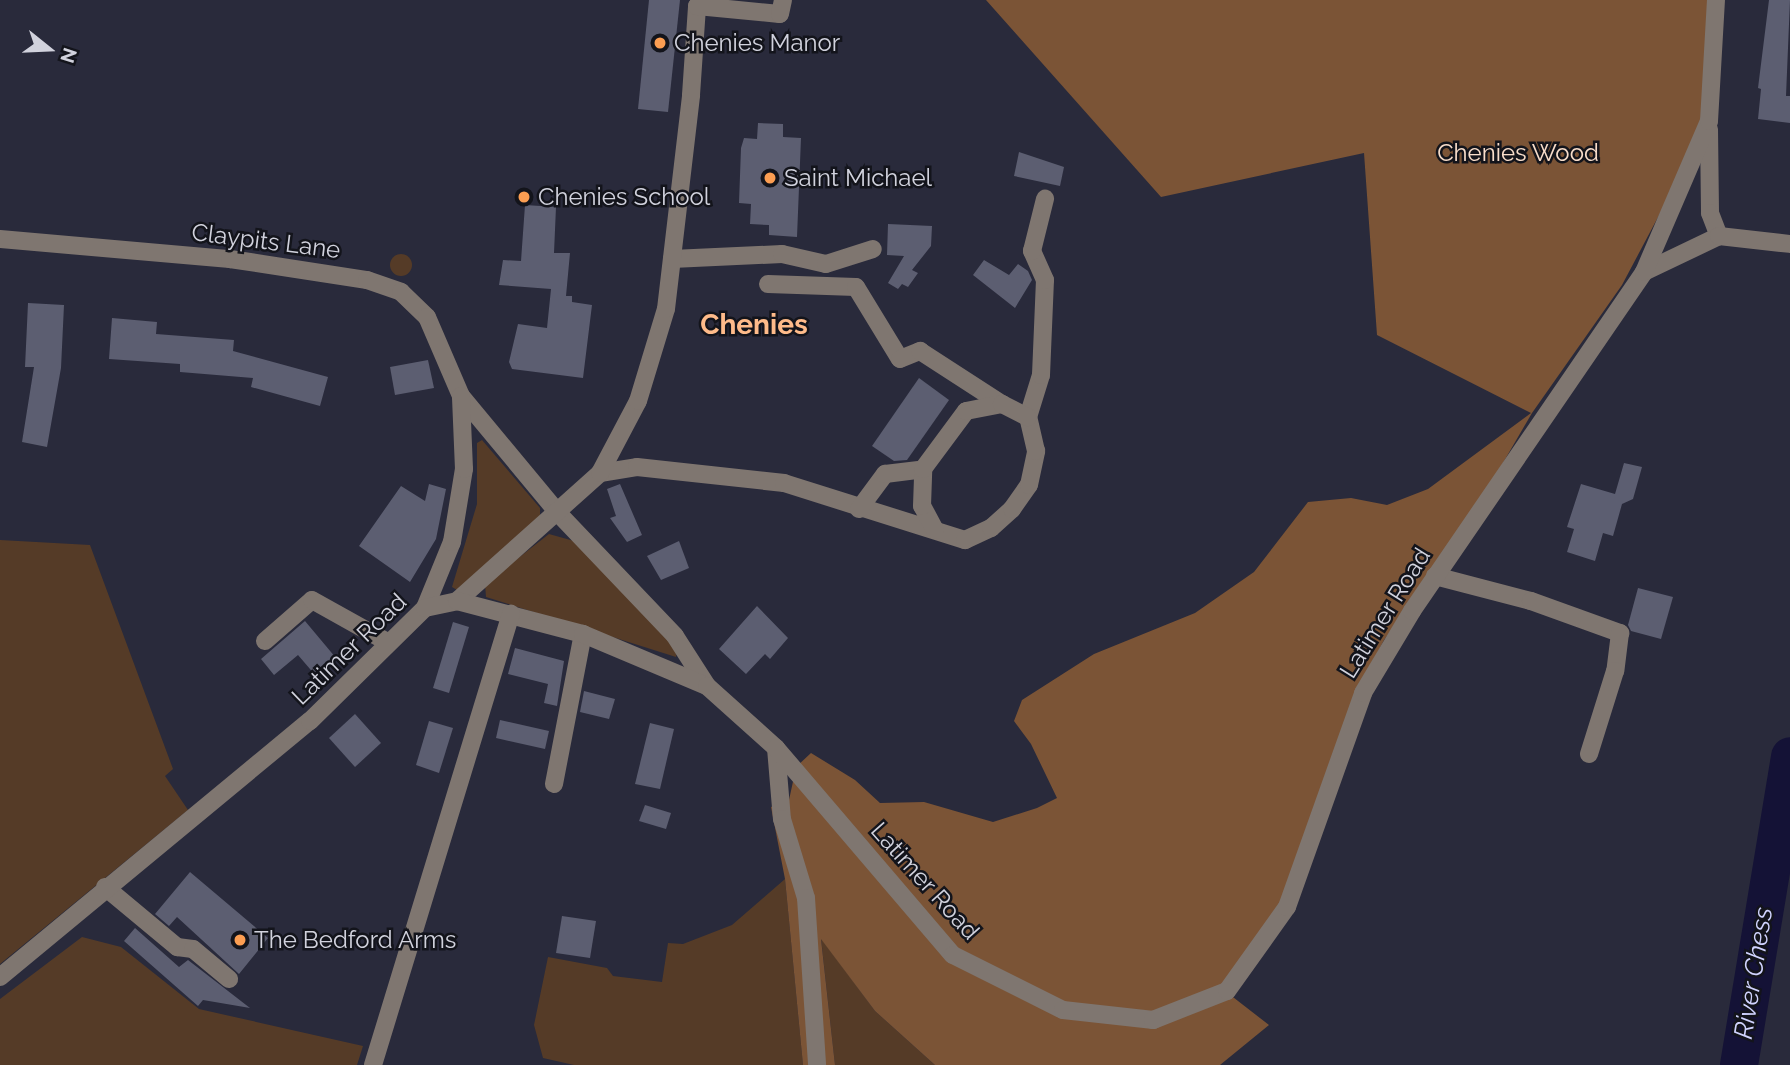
<!DOCTYPE html>
<style>
body{margin:0}
#map{position:relative;width:1790px;height:1065px;overflow:hidden;background:#292a3b;font-family:Raleway,sans-serif}
div>[style]{position:absolute}
.green>*{inset:0;background:#553b27}
.round{border-radius:50%}
.forest>*{inset:0;background:#7b5436}
.river>*{height:38px;margin:-19px;padding:0 19px;transform-origin:19px;border-radius:19px;background:#141236}
.building>*{inset:0;background:#5c5e71}
.minor>*{height:18px;margin:-9px;padding:0 9px;transform-origin:9px;border-radius:9px;background:#7f7670}
.dots>*{width:19px;height:19px;translate:-50% -50%;box-sizing:border-box;border:4px solid #13141b;border-radius:50%}
span{translate:-50% -50%;white-space:nowrap;text-align:center;line-height:1.15;-webkit-text-stroke:5px #13141b;paint-order:stroke}
.poi-label{font-size:24px;color:#d1d2dd}
.left{translate:0 -50%;text-align:left}
.park-label{font-size:24px;color:#f8ddca}
.street-label{font-size:24px;color:#d1d2dd}
.water-label{font-size:26px;color:#d0d3fe;font-style:italic}
.quarter-label{font-size:28px;color:#febb8a;font-weight:700}
.north{position:absolute;left:14px;top:14px;width:70px;height:70px;-webkit-text-stroke:5px #13141b;paint-order:stroke;rotate:108deg;font-size:19px;font-weight:700;line-height:28px;text-align:center;color:#d1d2dd}
.north::after{content:'';display:block;margin:auto;width:24px;height:32px;background:#d1d2dd;clip-path:polygon(50% 0,100% 100%,50% 72%,0 100%)}
</style>
<div id="map">
<div class="green">
<i class="round" style="left:390px;top:254px;width:22px;height:22px"></i>
<i style="clip-path:polygon(482px 440px,540px 508px,540px 519px,457px 590px,452px 587px,477px 504px,477px 443px)"></i>
<i style="clip-path:polygon(549px 534px,574px 541px,677px 649px,676px 657px,486px 597px,485px 584px)"></i>
<i style="clip-path:polygon(0 540px,90px 545px,173px 769px,165px 776px,188px 810px,0 964px)"></i>
<i style="clip-path:polygon(785px 879px,803px 1065px,574px 1065px,543px 1058px,534px 1025px,548px 957px,607px 968px,613px 976px,662px 982px,668px 943px,683px 944px,732px 925px)"></i>
<i style="clip-path:polygon(82px 937px,121px 947px,199px 1009px,363px 1046px,357px 1065px,0 1065px,0 999px)"></i>
<i style="clip-path:polygon(821px 938px,875px 1011px,935px 1065px,835px 1065px)"></i>
</div>
<div class="forest">
<i style="clip-path:polygon(986px 0,1720px 0,1709px 121px,1622px 285px,1532px 413px,1464px 530px,1384px 640px,1357px 692px,1284px 904px,1223px 987px,1151px 1017px,1062px 1006px,955px 952px,796px 767px,811px 753px,855px 780px,880px 803px,924px 802px,993px 822px,1037px 808px,1057px 798px,1031px 744px,1014px 721px,1022px 700px,1094px 654px,1195px 613px,1254px 572px,1308px 502px,1351px 498px,1387px 505px,1428px 489px,1531px 413px,1377px 335px,1364px 153px,1161px 197px)"></i>
<i style="clip-path:polygon(794px 777px,949px 959px,1061px 1015px,1154px 1026px,1229px 994px,1269px 1025px,1220px 1065px,935px 1065px,875px 1011px,821px 939px,835px 1065px,803px 1065px,785px 879px,771px 807px,789px 800px)"></i>
</div>
<div class="river">
<i style="left:1739px;top:1065px;width:313px;rotate:-80.6deg"></i>
</div>
<div class="building">
<i style="clip-path:polygon(649px 0,680px 0,668px 112px,638px 109px)"></i>
<i style="clip-path:polygon(1769px 0,1790px 0,1786px 96px,1790px 96px,1790px 123px,1758px 119px,1761px 89px,1758px 88px)"></i>
<i style="clip-path:polygon(758px 123px,783px 124px,783px 137px,801px 138px,797px 237px,769px 235px,769px 225px,750px 224px,751px 204px,739px 203px,741px 148px,744px 138px,757px 139px)"></i>
<i style="clip-path:polygon(1019px 152px,1064px 167px,1060px 186px,1014px 176px)"></i>
<i style="clip-path:polygon(525px 205px,556px 207px,554px 253px,570px 253px,566px 296px,572px 296px,572px 302px,592px 305px,583px 378px,512px 369px,509px 362px,518px 324px,547px 328px,551px 289px,499px 285px,503px 260px,521px 261px)"></i>
<i style="clip-path:polygon(888px 224px,932px 226px,931px 246px,912px 270px,918px 273px,908px 287px,902px 284px,898px 289px,888px 283px,904px 256px,887px 255px)"></i>
<i style="clip-path:polygon(984px 260px,1009px 275px,1018px 264px,1028px 271px,1032px 280px,1015px 308px,973px 275px)"></i>
<i style="clip-path:polygon(28px 303px,64px 305px,61px 368px,47px 447px,22px 442px,34px 367px,25px 367px)"></i>
<i style="clip-path:polygon(112px 318px,157px 322px,156px 334px,234px 340px,233px 351px,328px 377px,320px 406px,251px 387px,253px 378px,180px 372px,180px 364px,109px 359px)"></i>
<i style="clip-path:polygon(428px 360px,434px 388px,395px 395px,390px 367px)"></i>
<i style="clip-path:polygon(919px 378px,949px 400px,907px 460px,894px 461px,872px 446px)"></i>
<i style="clip-path:polygon(1624px 463px,1642px 467px,1633px 499px,1622px 504px,1613px 536px,1603px 533px,1595px 561px,1567px 552px,1574px 529px,1567px 527px,1581px 484px,1615px 494px)"></i>
<i style="clip-path:polygon(429px 484px,446px 489px,436px 539px,410px 582px,359px 546px,401px 486px,425px 501px)"></i>
<i style="clip-path:polygon(620px 484px,642px 535px,627px 542px,610px 518px,616px 516px,607px 489px)"></i>
<i style="clip-path:polygon(679px 541px,689px 568px,661px 580px,647px 556px)"></i>
<i style="clip-path:polygon(1638px 588px,1673px 597px,1661px 639px,1631px 631px,1628px 625px)"></i>
<i style="clip-path:polygon(757px 606px,788px 638px,770px 659px,765px 654px,746px 674px,719px 649px)"></i>
<i style="clip-path:polygon(305px 621px,336px 658px,316px 676px,298px 655px,274px 675px,261px 659px)"></i>
<i style="clip-path:polygon(453px 622px,469px 627px,449px 693px,433px 688px)"></i>
<i style="clip-path:polygon(515px 648px,564px 661px,557px 706px,544px 703px,548px 684px,508px 674px)"></i>
<i style="clip-path:polygon(584px 691px,615px 699px,609px 719px,580px 712px)"></i>
<i style="clip-path:polygon(355px 714px,381px 743px,355px 767px,329px 738px)"></i>
<i style="clip-path:polygon(500px 720px,549px 731px,545px 749px,496px 738px)"></i>
<i style="clip-path:polygon(429px 721px,453px 728px,439px 773px,416px 765px)"></i>
<i style="clip-path:polygon(650px 723px,674px 729px,660px 789px,635px 784px)"></i>
<i style="clip-path:polygon(645px 805px,671px 813px,666px 829px,639px 821px)"></i>
<i style="clip-path:polygon(190px 872px,268px 938px,239px 974px,177px 917px,169px 926px,155px 914px)"></i>
<i style="clip-path:polygon(562px 916px,596px 921px,590px 958px,556px 953px)"></i>
<i style="clip-path:polygon(135px 928px,179px 967px,188px 960px,250px 1008px,203px 1000px,198px 1006px,124px 941px)"></i>
</div>
<div class="minor">
<i style="left:1709px;top:129px;width:84px;rotate:89.3deg"></i>
<i style="left:1710px;top:213px;width:25px;rotate:69deg"></i>
<i style="left:0;top:239px;width:231px;rotate:5deg"></i>
<i style="left:230px;top:259px;width:139px;rotate:8.7deg"></i>
<i style="left:367px;top:280px;width:36px;rotate:19deg"></i>
<i style="left:401px;top:292px;width:36px;rotate:44deg"></i>
<i style="left:427px;top:317px;width:86px;rotate:66.7deg"></i>
<i style="left:461px;top:396px;width:153px;rotate:50.3deg"></i>
<i style="left:559px;top:514px;width:168px;rotate:46.4deg"></i>
<i style="left:675px;top:636px;width:59px;rotate:57.4deg"></i>
<i style="left:672px;top:259px;width:110px;rotate:-2.6deg"></i>
<i style="left:782px;top:254px;width:45px;rotate:12.8deg"></i>
<i style="left:826px;top:264px;width:49px;rotate:-17.7deg"></i>
<i style="left:1644px;top:272px;width:83px;rotate:-25.6deg"></i>
<i style="left:1719px;top:236px;width:71px;rotate:6.4deg"></i>
<i style="left:768px;top:284px;width:88px;rotate:2deg"></i>
<i style="left:856px;top:287px;width:84px;rotate:58.6deg"></i>
<i style="left:900px;top:359px;width:22px;rotate:-22deg"></i>
<i style="left:920px;top:351px;width:98px;rotate:32.9deg"></i>
<i style="left:600px;top:473px;width:37px;rotate:-9deg"></i>
<i style="left:637px;top:467px;width:148px;rotate:6.2deg"></i>
<i style="left:784px;top:483px;width:190px;rotate:17.5deg"></i>
<i style="left:965px;top:540px;width:29px;rotate:-25deg"></i>
<i style="left:991px;top:528px;width:28px;rotate:-42deg"></i>
<i style="left:1012px;top:509px;width:29px;rotate:-55deg"></i>
<i style="left:1029px;top:485px;width:35px;rotate:-78deg"></i>
<i style="left:1036px;top:451px;width:35px;rotate:-103deg"></i>
<i style="left:1028px;top:417px;width:44px;rotate:-72.8deg"></i>
<i style="left:1041px;top:375px;width:95px;rotate:-87.6deg"></i>
<i style="left:1045px;top:280px;width:32px;rotate:-114deg"></i>
<i style="left:1032px;top:251px;width:54px;rotate:-76deg"></i>
<i style="left:859px;top:509px;width:44px;rotate:-53.4deg"></i>
<i style="left:885px;top:474px;width:38px;rotate:-7deg"></i>
<i style="left:935px;top:530px;width:27px;rotate:-118deg"></i>
<i style="left:922px;top:506px;width:37px;rotate:-88deg"></i>
<i style="left:923px;top:469px;width:72px;rotate:-53.4deg"></i>
<i style="left:966px;top:411px;width:37px;rotate:-11deg"></i>
<i style="left:1002px;top:404px;width:29px;rotate:27deg"></i>
<i style="left:1435px;top:576px;width:99px;rotate:14.6deg"></i>
<i style="left:1531px;top:601px;width:95px;rotate:19.8deg"></i>
<i style="left:1620px;top:633px;width:38px;rotate:97deg"></i>
<i style="left:1615px;top:671px;width:87px;rotate:107.4deg"></i>
<i style="left:457px;top:601px;width:192px;rotate:-41.8deg"></i>
<i style="left:600px;top:473px;width:81px;rotate:-62.2deg"></i>
<i style="left:638px;top:401px;width:96px;rotate:-73.1deg"></i>
<i style="left:666px;top:309px;width:215px;rotate:-83.3deg"></i>
<i style="left:691px;top:95px;width:89px;rotate:-86.1deg"></i>
<i style="left:697px;top:6px;width:83px;rotate:5.5deg"></i>
<i style="left:780px;top:14px;width:14px;rotate:-78deg"></i>
<i style="left:425px;top:608px;width:71px;rotate:-67.8deg"></i>
<i style="left:452px;top:542px;width:74px;rotate:-80.7deg"></i>
<i style="left:464px;top:469px;width:73px;rotate:-92.4deg"></i>
<i style="left:265px;top:641px;width:62px;rotate:-41.1deg"></i>
<i style="left:312px;top:600px;width:88px;rotate:29.2deg"></i>
<i style="left:776px;top:748px;width:71px;rotate:85.2deg"></i>
<i style="left:782px;top:819px;width:83px;rotate:73.1deg"></i>
<i style="left:806px;top:898px;width:167px;rotate:86.2deg"></i>
<i style="left:554px;top:784px;width:153px;rotate:-79.1deg"></i>
<i style="left:105px;top:887px;width:94px;rotate:39.8deg"></i>
<i style="left:177px;top:947px;width:16px;rotate:7deg"></i>
<i style="left:193px;top:949px;width:47px;rotate:39.8deg"></i>
<i style="left:0;top:977px;width:402px;rotate:-39.6deg"></i>
<i style="left:310px;top:721px;width:161px;rotate:-44.5deg"></i>
<i style="left:425px;top:608px;width:33px;rotate:-12deg"></i>
<i style="left:457px;top:601px;width:130px;rotate:14.7deg"></i>
<i style="left:583px;top:634px;width:134px;rotate:22.8deg"></i>
<i style="left:707px;top:686px;width:93px;rotate:41.9deg"></i>
<i style="left:776px;top:748px;width:272px;rotate:49.5deg"></i>
<i style="left:953px;top:955px;width:123px;rotate:26.6deg"></i>
<i style="left:1063px;top:1010px;width:91px;rotate:6.3deg"></i>
<i style="left:1153px;top:1020px;width:79px;rotate:-21.4deg"></i>
<i style="left:1227px;top:991px;width:103px;rotate:-54.5deg"></i>
<i style="left:1287px;top:907px;width:227px;rotate:-70.4deg"></i>
<i style="left:1363px;top:693px;width:96px;rotate:-59.1deg"></i>
<i style="left:1412px;top:611px;width:411px;rotate:-55.6deg"></i>
<i style="left:1644px;top:272px;width:164px;rotate:-66.7deg"></i>
<i style="left:1709px;top:121px;width:121px;rotate:-86.7deg"></i>
<i style="left:373px;top:1065px;width:472px;rotate:-73deg"></i>
</div>
<div class="dots">
<i style="left:660px;top:43px;background:#fc9e52"></i>
<i style="left:770px;top:178px;background:#fc9e52"></i>
<i style="left:524px;top:197px;background:#fc9e52"></i>
<i style="left:240px;top:940px;background:#fc9e52"></i>
</div>
<div class="poi-label">
<span class="left" style="left:674px;top:43px">Chenies Manor</span>
<span class="left" style="left:784px;top:178px">Saint Michael</span>
<span class="left" style="left:538px;top:197px">Chenies School</span>
<span class="left" style="left:254px;top:940px">The Bedford Arms</span>
</div>
<div class="park-label">
<span style="left:1518px;top:153px">Chenies Wood</span>
</div>
<div class="street-label">
<span style="left:266px;top:241px;rotate:7deg">Claypits Lane</span>
<span style="left:1385px;top:613px;rotate:-58deg">Latimer Road</span>
<span style="left:349px;top:649px;rotate:-44deg">Latimer Road</span>
<span style="left:925px;top:881px;rotate:48deg">Latimer Road</span>
</div>
<div class="water-label">
<span style="left:1754px;top:973px;rotate:-81deg">River Chess</span>
</div>
<div class="quarter-label">
<span style="left:754px;top:325px">Chenies</span>
</div>
<div class="north">N</div>
</div>
